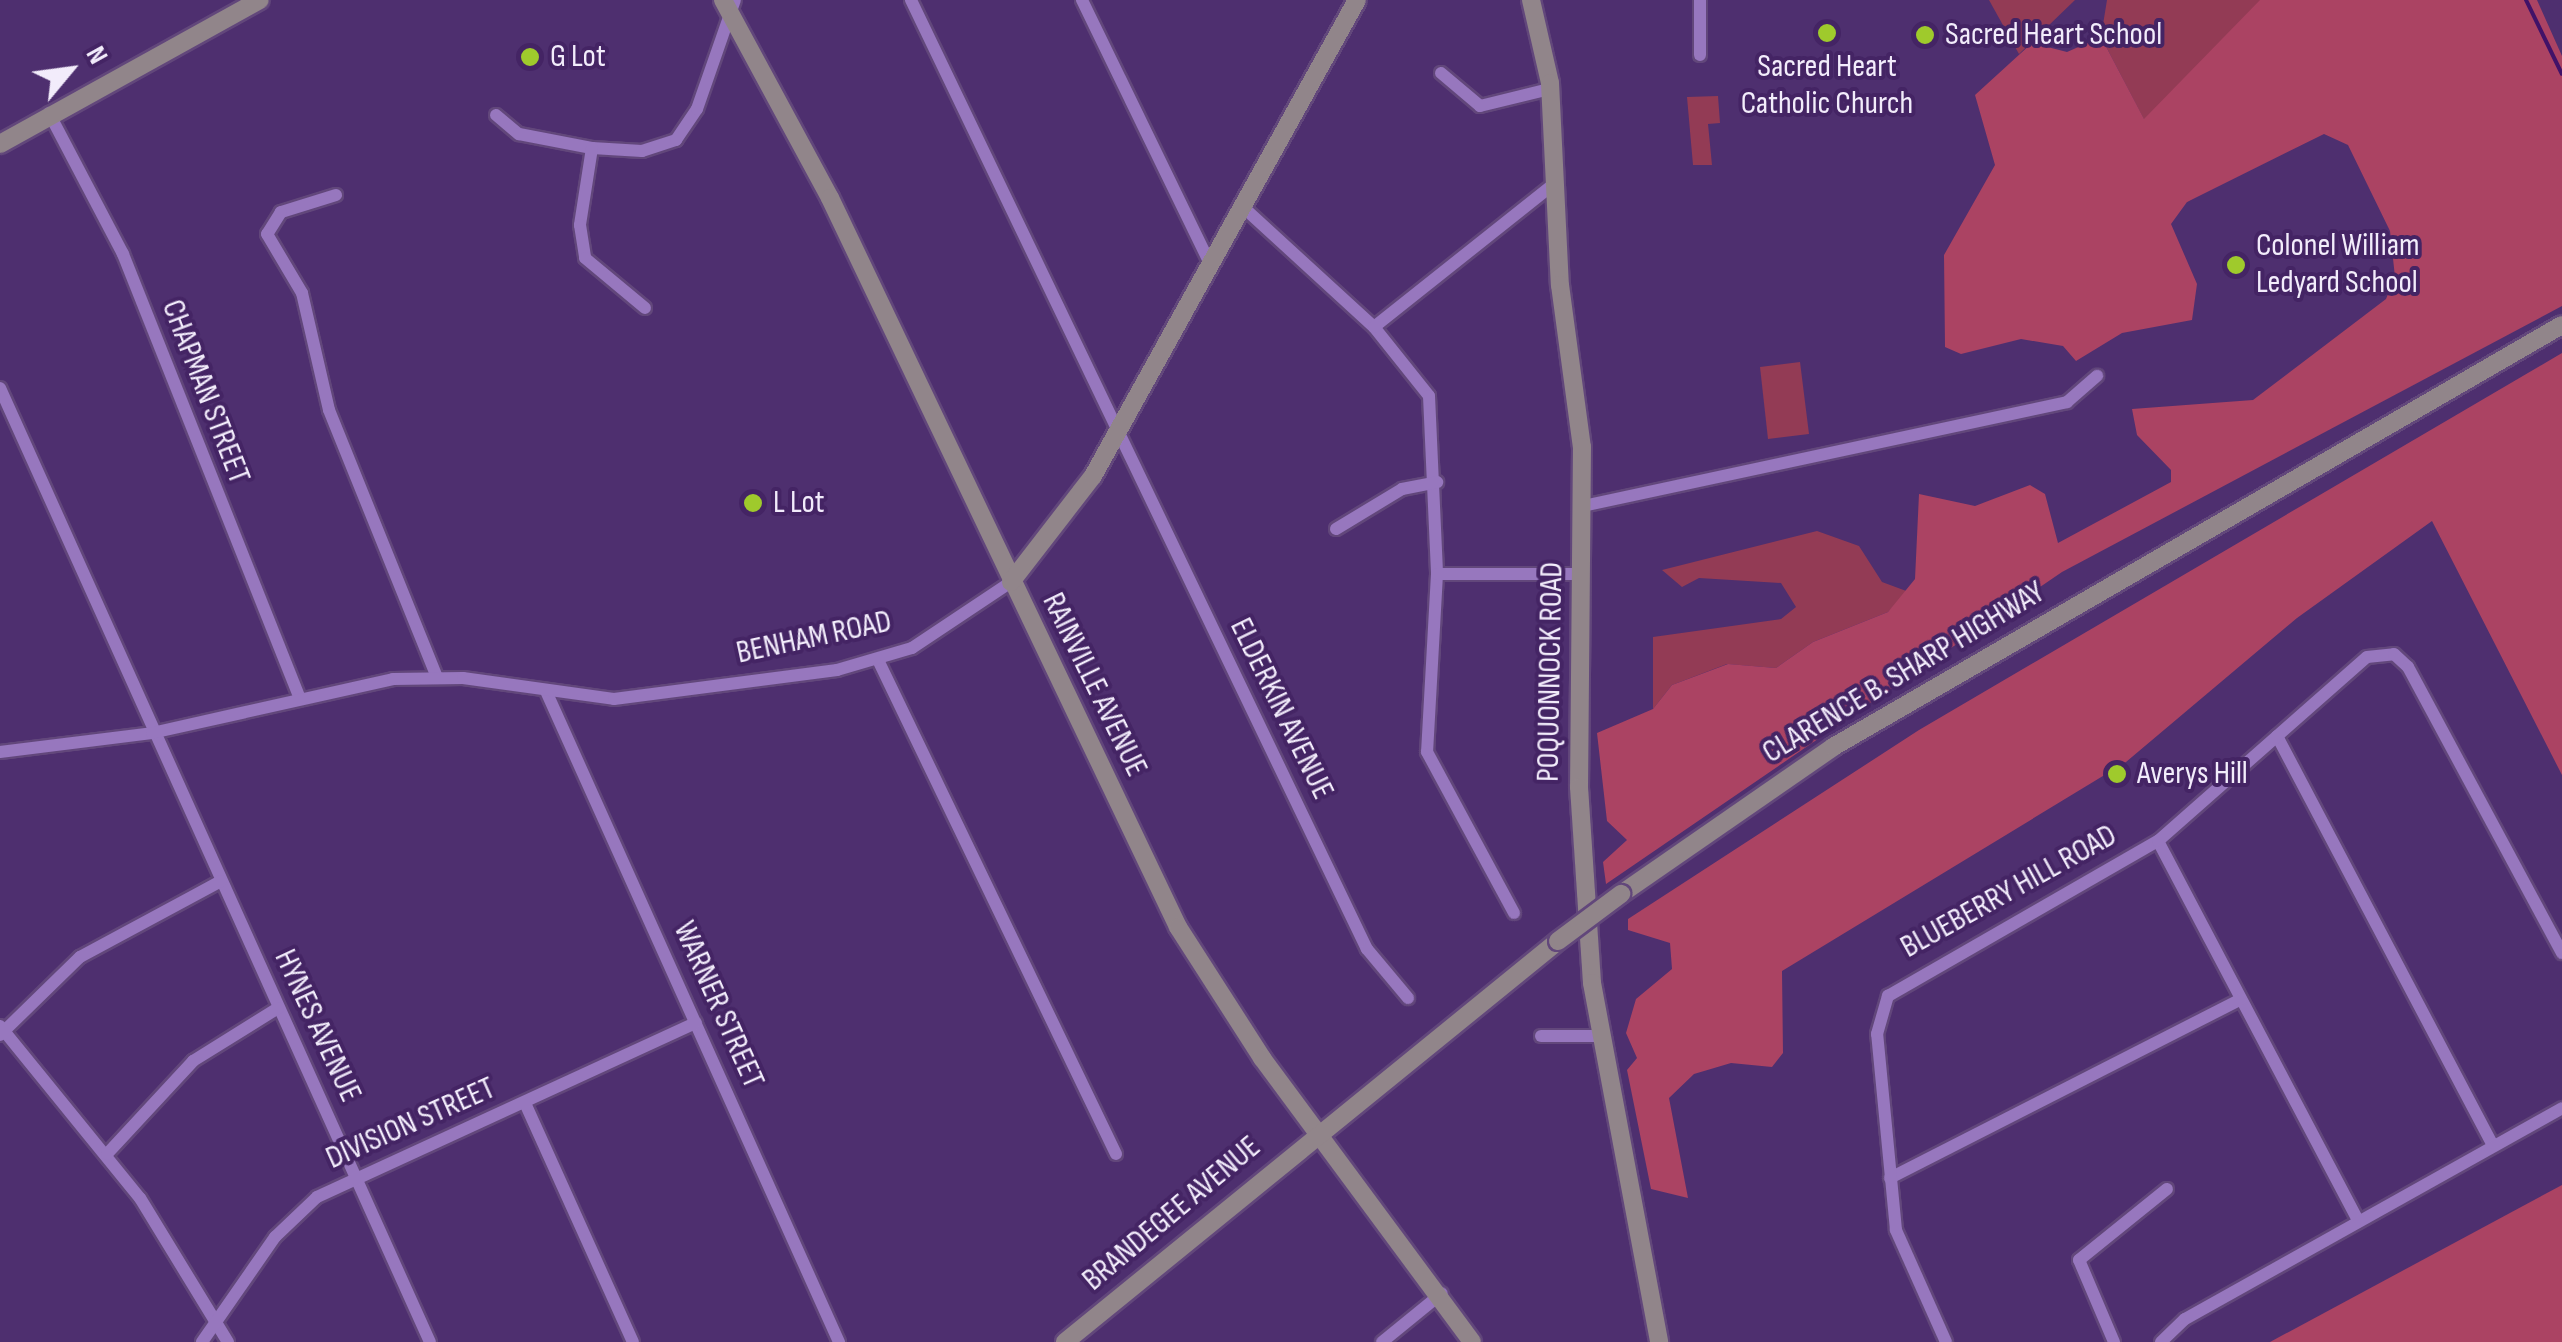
<!DOCTYPE html>
<style>
body{margin:0}
#map{position:relative;width:2562px;height:1342px;overflow:hidden;background:#4e2f6f;font-family:"Sofia Sans Condensed",sans-serif}
div>[style]{position:absolute}
.green>*{inset:0;background:#933b55}
.forest>*{inset:0;background:#ab4363}
.stream>*{height:4px;margin:-2px;padding:0 2px;transform-origin:2px;border-radius:2px;background:#411268}
.roads{filter:drop-shadow(2px 0 #62477b) drop-shadow(-2px 0 #62477b) drop-shadow(0 2px #62477b) drop-shadow(0 -2px #62477b)}
.street>*{height:12px;margin:-6px;padding:0 6px;transform-origin:6px;border-radius:6px;background:#9777be}
.secondary>*{height:18px;margin:-9px;padding:0 9px;transform-origin:9px;border-radius:9px;background:#91858a}
.bridges{filter:drop-shadow(2px 0 #62477b) drop-shadow(-2px 0 #62477b) drop-shadow(0 2px #62477b) drop-shadow(0 -2px #62477b)}
.secondary-bridge>*{height:18px;margin:-9px;padding:0 9px;transform-origin:9px;border-radius:9px;background:#91858a}
.dots>*{width:28px;height:28px;translate:-50% -50%;box-sizing:border-box;border:5px solid #442464;border-radius:50%}
span{translate:-50% -50%;white-space:nowrap;text-align:center;line-height:1.15;-webkit-text-stroke:8px #442464;paint-order:stroke}
.poi-label{font-size:32px;color:#f2ecfb}
.left{translate:0 -50%;text-align:left}
.street-label{font-size:32px;color:#f2ecfb}
.north{position:absolute;left:20px;top:20px;width:100px;height:100px;-webkit-text-stroke:8px #442464;paint-order:stroke;rotate:61deg;font-size:28px;font-weight:700;line-height:40px;text-align:center;color:#f2ecfb}
.north::after{content:'';display:block;margin:auto;width:35px;height:45px;background:#f2ecfb;clip-path:polygon(50% 0,100% 100%,50% 72%,0 100%)}
</style>
<div id="map">
<div class="green">
<i style="clip-path:polygon(1989px 0,2075px 0,2019px 54px)"></i>
<i style="clip-path:polygon(2107px 0,2514px 0,2187px 202px,2101px 37px)"></i>
<i style="clip-path:polygon(1718px 96px,1720px 123px,1708px 124px,1712px 165px,1693px 165px,1687px 97px)"></i>
<i style="clip-path:polygon(1800px 362px,1809px 434px,1768px 439px,1760px 367px)"></i>
<i style="clip-path:polygon(1817px 531px,1859px 546px,1882px 582px,1909px 592px,1888px 612px,1813px 642px,1776px 668px,1727px 664px,1672px 685px,1653px 709px,1653px 637px,1781px 619px,1796px 607px,1781px 583px,1699px 578px,1682px 587px,1662px 570px)"></i>
</div>
<div class="forest">
<i style="clip-path:polygon(2260px 0,2537px 0,2562px 56px,2562px 306px,2062px 572px,1606px 884px,1603px 862px,1627px 840px,1607px 821px,1597px 733px,1653px 709px,1672px 685px,1728px 664px,1776px 668px,1813px 642px,1888px 612px,1915px 579px,1919px 494px,1975px 506px,2030px 485px,2045px 494px,2058px 543px,2171px 482px,2171px 470px,2137px 435px,2132px 409px,2253px 400px,2386px 299px,2395px 277px,2390px 231px,2348px 145px,2324px 134px,2187px 202px,2171px 224px,2197px 284px,2192px 320px,2122px 333px,2076px 361px,2063px 346px,2021px 339px,1961px 354px,1945px 347px,1944px 255px,1995px 165px,1975px 95px,2032px 43px,2067px 52px,2101px 37px,2144px 119px)"></i>
<i style="clip-path:polygon(2562px 353px,2562px 775px,2432px 521px,2297px 618px,2126px 762px,1782px 971px,1783px 1053px,1772px 1067px,1731px 1063px,1694px 1074px,1669px 1098px,1688px 1198px,1651px 1189px,1627px 1070px,1637px 1058px,1626px 1033px,1636px 999px,1672px 969px,1670px 943px,1628px 930px,1628px 919px,1919px 730px)"></i>
<i style="clip-path:polygon(2562px 1185px,2562px 1342px,2270px 1342px)"></i>
</div>
<div class="stream">
<i style="left:2526px;top:0;width:82px;rotate:64.1deg"></i>
</div>
<div class="roads">
<div class="street">
<i style="left:911px;top:0;width:1053px;rotate:64.34deg"></i>
<i style="left:1367px;top:949px;width:64px;rotate:50.1deg"></i>
<i style="left:1082px;top:0;width:296px;rotate:64.1deg"></i>
<i style="left:1700px;top:0;width:55px;rotate:90deg"></i>
<i style="left:1441px;top:73px;width:51px;rotate:40.2deg"></i>
<i style="left:1480px;top:106px;width:72px;rotate:-13.7deg"></i>
<i style="left:49px;top:113px;width:159px;rotate:62.3deg"></i>
<i style="left:123px;top:254px;width:476px;rotate:68.3deg"></i>
<i style="left:496px;top:115px;width:30px;rotate:40deg"></i>
<i style="left:519px;top:134px;width:74px;rotate:10.9deg"></i>
<i style="left:592px;top:148px;width:50px;rotate:3.4deg"></i>
<i style="left:642px;top:151px;width:36px;rotate:-18deg"></i>
<i style="left:676px;top:140px;width:37px;rotate:-56deg"></i>
<i style="left:697px;top:109px;width:115px;rotate:-70.8deg"></i>
<i style="left:592px;top:148px;width:78px;rotate:98.9deg"></i>
<i style="left:580px;top:225px;width:33px;rotate:81deg"></i>
<i style="left:585px;top:258px;width:78px;rotate:39.8deg"></i>
<i style="left:336px;top:195px;width:58px;rotate:162.8deg"></i>
<i style="left:281px;top:212px;width:26px;rotate:122deg"></i>
<i style="left:267px;top:234px;width:69px;rotate:59.3deg"></i>
<i style="left:302px;top:293px;width:120px;rotate:77deg"></i>
<i style="left:329px;top:410px;width:288px;rotate:68deg"></i>
<i style="left:1243px;top:207px;width:178px;rotate:42.5deg"></i>
<i style="left:1374px;top:327px;width:88px;rotate:51.4deg"></i>
<i style="left:1429px;top:396px;width:178px;rotate:87.4deg"></i>
<i style="left:1437px;top:574px;width:178px;rotate:93.2deg"></i>
<i style="left:1427px;top:752px;width:183px;rotate:61.6deg"></i>
<i style="left:1374px;top:327px;width:231px;rotate:-38.5deg"></i>
<i style="left:0;top:388px;width:1046px;rotate:65.74deg"></i>
<i style="left:1583px;top:506px;width:495px;rotate:-12.1deg"></i>
<i style="left:2067px;top:402px;width:40px;rotate:-41deg"></i>
<i style="left:1336px;top:529px;width:77px;rotate:-31.2deg"></i>
<i style="left:1402px;top:489px;width:36px;rotate:-11deg"></i>
<i style="left:1437px;top:574px;width:146px"></i>
<i style="left:879px;top:662px;width:546px;rotate:64.28deg"></i>
<i style="left:546px;top:691px;width:714px;rotate:65.77deg"></i>
<i style="left:2277px;top:736px;width:463px;rotate:62.2deg"></i>
<i style="left:0;top:752px;width:153px;rotate:-7.1deg"></i>
<i style="left:152px;top:733px;width:247px;rotate:-12.6deg"></i>
<i style="left:393px;top:679px;width:70px;rotate:-0.8deg"></i>
<i style="left:463px;top:678px;width:152px;rotate:7.9deg"></i>
<i style="left:614px;top:699px;width:225px;rotate:-7.4deg"></i>
<i style="left:837px;top:670px;width:78px;rotate:-16.3deg"></i>
<i style="left:912px;top:648px;width:119px;rotate:-33.7deg"></i>
<i style="left:2158px;top:841px;width:429px;rotate:62.2deg"></i>
<i style="left:0;top:1026px;width:222px;rotate:50.9deg"></i>
<i style="left:140px;top:1198px;width:169px;rotate:58.6deg"></i>
<i style="left:0;top:1035px;width:112px;rotate:-44.3deg"></i>
<i style="left:80px;top:957px;width:160px;rotate:-28.3deg"></i>
<i style="left:1541px;top:1036px;width:58px"></i>
<i style="left:525px;top:1103px;width:262px;rotate:65.7deg"></i>
<i style="left:107px;top:1154px;width:127px;rotate:-47.2deg"></i>
<i style="left:193px;top:1061px;width:100px;rotate:-31.9deg"></i>
<i style="left:1890px;top:1178px;width:393px;rotate:-27deg"></i>
<i style="left:202px;top:1342px;width:128px;rotate:-55.2deg"></i>
<i style="left:275px;top:1237px;width:58px;rotate:-43.6deg"></i>
<i style="left:317px;top:1197px;width:417px;rotate:-24.7deg"></i>
<i style="left:1382px;top:1342px;width:77px;rotate:-39.2deg"></i>
<i style="left:1946px;top:1342px;width:123px;rotate:-114.1deg"></i>
<i style="left:1896px;top:1230px;width:197px;rotate:-95.5deg"></i>
<i style="left:1877px;top:1034px;width:40px;rotate:-74deg"></i>
<i style="left:1888px;top:996px;width:311px;rotate:-29.9deg"></i>
<i style="left:2158px;top:841px;width:278px;rotate:-41.4deg"></i>
<i style="left:2367px;top:657px;width:27px;rotate:-6deg"></i>
<i style="left:2394px;top:654px;width:19px;rotate:43deg"></i>
<i style="left:2408px;top:667px;width:325px;rotate:61.7deg"></i>
<i style="left:2114px;top:1342px;width:89px;rotate:-113.1deg"></i>
<i style="left:2079px;top:1260px;width:113px;rotate:-38.9deg"></i>
<i style="left:2161px;top:1342px;width:33px;rotate:-44deg"></i>
<i style="left:2185px;top:1319px;width:432px;rotate:-29.2deg"></i>
</div>
<div class="secondary">
<i style="left:723px;top:0;width:225px;rotate:61.6deg"></i>
<i style="left:830px;top:198px;width:808px;rotate:64.48deg"></i>
<i style="left:1178px;top:927px;width:156px;rotate:57.3deg"></i>
<i style="left:1262px;top:1058px;width:353px;rotate:53.5deg"></i>
<i style="left:1531px;top:0;width:85px;rotate:77.1deg"></i>
<i style="left:1550px;top:83px;width:202px;rotate:87.2deg"></i>
<i style="left:1560px;top:285px;width:163px;rotate:82.3deg"></i>
<i style="left:1582px;top:447px;width:340px;rotate:90.5deg"></i>
<i style="left:1579px;top:787px;width:196px;rotate:86.2deg"></i>
<i style="left:1592px;top:983px;width:365px;rotate:79.4deg"></i>
<i style="left:0;top:144px;width:297px;rotate:-29deg"></i>
<i style="left:1011px;top:582px;width:134px;rotate:-52.3deg"></i>
<i style="left:1093px;top:476px;width:544px;rotate:-60.99deg"></i>
<i style="left:1621px;top:894px;width:258px;rotate:-34.7deg"></i>
<i style="left:1833px;top:747px;width:842px;rotate:-30.07deg"></i>
<i style="left:1065px;top:1342px;width:635px;rotate:-39.12deg"></i>
</div>
</div>
<div class="bridges">
<div class="secondary-bridge">
<i style="left:1558px;top:941px;width:79px;rotate:-36.7deg"></i>
</div>
</div>
<div class="dots">
<i style="left:1827px;top:33px;background:#9fca2c"></i>
<i style="left:1925px;top:35px;background:#9fca2c"></i>
<i style="left:530px;top:57px;background:#9fca2c"></i>
<i style="left:2236px;top:265px;background:#9fca2c"></i>
<i style="left:753px;top:503px;background:#9fca2c"></i>
<i style="left:2117px;top:774px;background:#9fca2c"></i>
</div>
<div class="poi-label">
<span class="left" style="left:1945px;top:35px">Sacred Heart School</span>
<span class="left" style="left:550px;top:57px">G Lot</span>
<span style="left:1827px;top:86px">Sacred Heart<br>Catholic Church</span>
<span class="left" style="left:2256px;top:265px">Colonel William<br>Ledyard School</span>
<span class="left" style="left:773px;top:503px">L Lot</span>
<span class="left" style="left:2137px;top:774px">Averys Hill</span>
</div>
<div class="street-label">
<span style="left:205px;top:392px;rotate:69deg">CHAPMAN STREET</span>
<span style="left:814px;top:638px;rotate:-12deg">BENHAM ROAD</span>
<span style="left:1551px;top:672px;rotate:-89deg">POQUONNOCK ROAD</span>
<span style="left:1904px;top:673px;rotate:-31deg">CLARENCE B. SHARP HIGHWAY</span>
<span style="left:1094px;top:685px;rotate:64deg">RAINVILLE AVENUE</span>
<span style="left:1281px;top:709px;rotate:64deg">ELDERKIN AVENUE</span>
<span style="left:2009px;top:892px;rotate:-29deg">BLUEBERRY HILL ROAD</span>
<span style="left:718px;top:1005px;rotate:66deg">WARNER STREET</span>
<span style="left:317px;top:1026px;rotate:65deg">HYNES AVENUE</span>
<span style="left:411px;top:1124px;rotate:-24deg">DIVISION STREET</span>
<span style="left:1172px;top:1214px;rotate:-40deg">BRANDEGEE AVENUE</span>
</div>
<div class="north">N</div>
</div>
